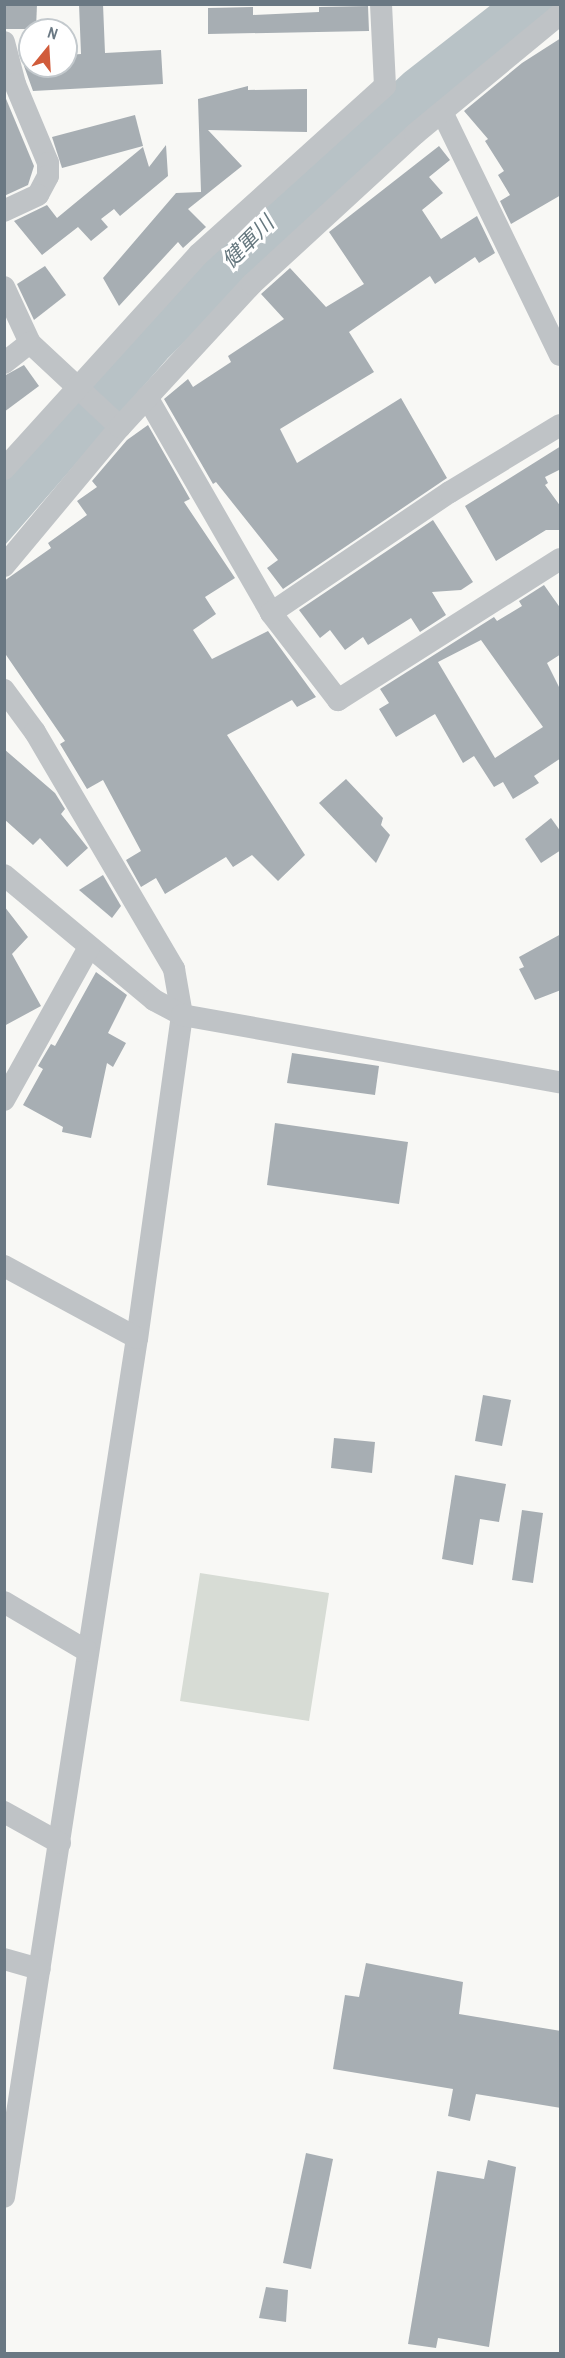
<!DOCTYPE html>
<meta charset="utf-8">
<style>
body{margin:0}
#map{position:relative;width:565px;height:2358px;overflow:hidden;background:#f8f8f5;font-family:"Archivo Narrow","Noto Sans JP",sans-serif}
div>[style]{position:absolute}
.green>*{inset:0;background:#d7dcd5}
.water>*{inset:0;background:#b8c2c6}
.building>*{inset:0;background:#a7aeb3}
.minor>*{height:22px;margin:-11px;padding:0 11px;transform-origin:11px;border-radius:11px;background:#bfc3c6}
span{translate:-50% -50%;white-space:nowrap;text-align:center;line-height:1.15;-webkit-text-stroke:6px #fff;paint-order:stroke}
.water-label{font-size:21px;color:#66787f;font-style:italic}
.frame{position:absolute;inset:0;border:6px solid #6a7883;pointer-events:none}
.north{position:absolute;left:18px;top:18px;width:60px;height:60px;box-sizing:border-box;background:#fff;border:2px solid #c3c9cd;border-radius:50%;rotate:18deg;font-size:16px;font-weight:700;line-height:24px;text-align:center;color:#6a7883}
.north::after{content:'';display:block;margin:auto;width:21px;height:27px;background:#d15c3b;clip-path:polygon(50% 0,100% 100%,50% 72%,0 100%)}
</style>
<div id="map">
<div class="green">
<i style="clip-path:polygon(200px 1573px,329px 1593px,309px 1721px,180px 1701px)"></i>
</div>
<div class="water">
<i style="clip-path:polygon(491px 5px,560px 5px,264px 265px,168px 358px,5px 545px,5px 479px,201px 262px,404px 73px)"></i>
</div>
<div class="building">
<i style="clip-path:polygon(5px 4px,37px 4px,36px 29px,6px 29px)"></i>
<i style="clip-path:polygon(79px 4px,103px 4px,105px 53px,161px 50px,163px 84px,33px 91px,24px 66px,66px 66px,66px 55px,81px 54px)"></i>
<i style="clip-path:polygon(368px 6px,369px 31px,208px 34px,208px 8px,253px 7px,253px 15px,319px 12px,319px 7px)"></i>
<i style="clip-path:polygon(561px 38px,561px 195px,511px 224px,500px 201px,510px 195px,498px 175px,504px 171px,485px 141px,488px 139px,464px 111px,522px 63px)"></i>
<i style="clip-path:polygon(248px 86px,248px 90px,307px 89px,307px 132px,208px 130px,242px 166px,188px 209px,206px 227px,183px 248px,178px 242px,119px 306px,103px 278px,176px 193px,201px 192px,198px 99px)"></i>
<i style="clip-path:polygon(4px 94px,34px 166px,28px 185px,4px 196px)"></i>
<i style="clip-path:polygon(135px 115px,143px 146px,62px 168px,52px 137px)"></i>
<i style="clip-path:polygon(166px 145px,168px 176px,120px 216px,114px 209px,101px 219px,108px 227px,91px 241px,78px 227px,42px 255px,14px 221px,47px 205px,57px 218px,143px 147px,149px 167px)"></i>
<i style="clip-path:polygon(439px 146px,450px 160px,429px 177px,443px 193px,422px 210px,441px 239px,477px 216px,495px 253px,479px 263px,475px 257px,435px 284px,430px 276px,349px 332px,374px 372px,280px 429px,297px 463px,401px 398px,447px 478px,283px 589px,267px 568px,278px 560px,216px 482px,213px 484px,164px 399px,188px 379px,193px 387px,231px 362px,228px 356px,284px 319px,261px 294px,290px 268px,326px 307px,364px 284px,329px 232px)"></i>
<i style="clip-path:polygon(45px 266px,66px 295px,34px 320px,17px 284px)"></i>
<i style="clip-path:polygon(24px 365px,39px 386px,4px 412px,4px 376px)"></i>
<i style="clip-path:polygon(148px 425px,190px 499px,184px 502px,235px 578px,205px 597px,216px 614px,193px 630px,212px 659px,268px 631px,316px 697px,297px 707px,292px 700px,227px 735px,305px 855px,278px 881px,252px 855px,233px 867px,226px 857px,165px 894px,156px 878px,141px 887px,126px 860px,141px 851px,103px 780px,87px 789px,60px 744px,65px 741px,4px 652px,4px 581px,51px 548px,48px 543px,87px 515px,77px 501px,97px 487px,92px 481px,127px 440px)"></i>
<i style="clip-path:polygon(561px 446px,561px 469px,545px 477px,548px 483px,545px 485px,561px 507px,561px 530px,546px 530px,496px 561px,465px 506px)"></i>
<i style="clip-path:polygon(433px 520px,473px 582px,461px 590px,432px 592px,446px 615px,420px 632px,411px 618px,368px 645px,363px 637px,345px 650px,330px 630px,320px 638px,299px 610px)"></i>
<i style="clip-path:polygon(evenodd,544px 585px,561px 609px,561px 654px,547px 663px,561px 691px,561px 758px,534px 776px,539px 783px,513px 799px,503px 782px,494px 787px,474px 756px,463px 763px,435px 714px,396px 737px,379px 709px,389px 703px,380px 689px,494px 617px,497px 621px,522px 606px,519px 601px,544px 585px,481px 640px,543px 727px,495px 758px,438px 662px,481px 640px)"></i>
<i style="clip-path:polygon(4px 749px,55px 793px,65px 809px,61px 814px,88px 848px,67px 867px,40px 838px,33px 845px,4px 819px)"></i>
<i style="clip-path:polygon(346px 779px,383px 818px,381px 825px,390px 835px,376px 863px,319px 803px)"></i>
<i style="clip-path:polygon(551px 818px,561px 832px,561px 850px,541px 863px,525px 839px)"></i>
<i style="clip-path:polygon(103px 875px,121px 906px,112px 918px,79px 890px)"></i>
<i style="clip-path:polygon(4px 906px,28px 937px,12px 954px,41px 1006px,4px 1026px)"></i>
<i style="clip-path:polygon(561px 934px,561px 990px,535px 1000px,519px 969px,524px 967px,519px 957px)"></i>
<i style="clip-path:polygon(96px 972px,127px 995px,108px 1033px,126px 1043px,113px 1067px,107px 1063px,91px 1138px,62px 1132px,63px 1127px,23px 1105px,43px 1069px,38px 1066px,51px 1044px,55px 1046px)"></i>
<i style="clip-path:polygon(292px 1053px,379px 1066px,375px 1095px,287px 1083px)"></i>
<i style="clip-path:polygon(275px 1123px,408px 1142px,399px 1204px,267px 1185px)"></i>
<i style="clip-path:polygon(483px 1395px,511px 1400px,502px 1446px,475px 1441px)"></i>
<i style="clip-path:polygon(334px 1438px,375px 1442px,372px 1473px,331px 1468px)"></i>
<i style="clip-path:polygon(455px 1475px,506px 1484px,499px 1522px,480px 1519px,473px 1565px,442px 1559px)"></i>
<i style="clip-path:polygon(522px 1510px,543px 1513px,533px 1583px,512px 1580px)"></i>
<i style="clip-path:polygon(366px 1963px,463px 1982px,459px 2014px,561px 2031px,561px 2108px,476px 2094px,470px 2121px,448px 2116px,453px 2089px,333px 2069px,345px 1995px,359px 1997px)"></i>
<i style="clip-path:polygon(306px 2153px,333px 2159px,311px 2269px,283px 2263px)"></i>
<i style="clip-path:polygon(488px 2160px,516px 2167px,489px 2347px,438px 2338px,436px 2348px,408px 2344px,437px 2171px,484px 2179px)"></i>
<i style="clip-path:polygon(266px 2287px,288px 2290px,286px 2322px,259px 2318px)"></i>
</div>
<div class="minor">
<i style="left:4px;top:42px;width:43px;rotate:75.3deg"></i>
<i style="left:15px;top:84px;width:86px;rotate:67.3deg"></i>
<i style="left:48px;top:163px;width:13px;rotate:90deg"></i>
<i style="left:48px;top:176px;width:21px;rotate:118deg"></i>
<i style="left:38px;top:195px;width:38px;rotate:155deg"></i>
<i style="left:442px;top:112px;width:270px;rotate:64.1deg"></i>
<i style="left:4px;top:287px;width:62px;rotate:65.1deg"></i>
<i style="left:30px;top:343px;width:123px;rotate:43deg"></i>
<i style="left:4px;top:363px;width:33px;rotate:-38deg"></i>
<i style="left:147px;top:397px;width:249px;rotate:60.1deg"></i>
<i style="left:271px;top:613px;width:110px;rotate:52.4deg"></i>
<i style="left:338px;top:700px;width:263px;rotate:-32.4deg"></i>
<i style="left:4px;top:469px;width:290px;rotate:-47.8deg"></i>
<i style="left:199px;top:254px;width:251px;rotate:-42.1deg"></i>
<i style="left:385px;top:86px;width:82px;rotate:-92.8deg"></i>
<i style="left:4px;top:566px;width:181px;rotate:-50.2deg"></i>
<i style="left:120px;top:427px;width:195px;rotate:-47.3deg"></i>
<i style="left:252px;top:284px;width:222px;rotate:-42.6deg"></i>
<i style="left:415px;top:134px;width:188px;rotate:-39.6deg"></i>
<i style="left:271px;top:613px;width:216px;rotate:-34.1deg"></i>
<i style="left:450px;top:492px;width:129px;rotate:-31.3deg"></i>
<i style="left:4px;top:690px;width:52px;rotate:53.6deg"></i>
<i style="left:35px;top:732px;width:275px;rotate:59.6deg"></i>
<i style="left:174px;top:969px;width:47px;rotate:80.1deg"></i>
<i style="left:182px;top:1015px;width:326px;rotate:97.9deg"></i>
<i style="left:137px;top:1338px;width:869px;rotate:98.8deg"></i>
<i style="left:4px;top:875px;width:195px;rotate:39.8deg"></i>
<i style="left:154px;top:1000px;width:32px;rotate:28deg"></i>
<i style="left:182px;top:1015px;width:384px;rotate:10.1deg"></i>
<i style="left:4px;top:1100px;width:175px;rotate:-60.9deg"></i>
<i style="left:4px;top:1266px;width:151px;rotate:28.4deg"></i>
<i style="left:4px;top:1602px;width:96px;rotate:30.6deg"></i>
<i style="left:4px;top:1812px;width:64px;rotate:29deg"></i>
<i style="left:4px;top:1959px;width:37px;rotate:16deg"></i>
</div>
<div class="water-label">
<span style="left:248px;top:242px;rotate:-45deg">健軍川</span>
</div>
<div class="frame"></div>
<div class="north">N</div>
</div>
